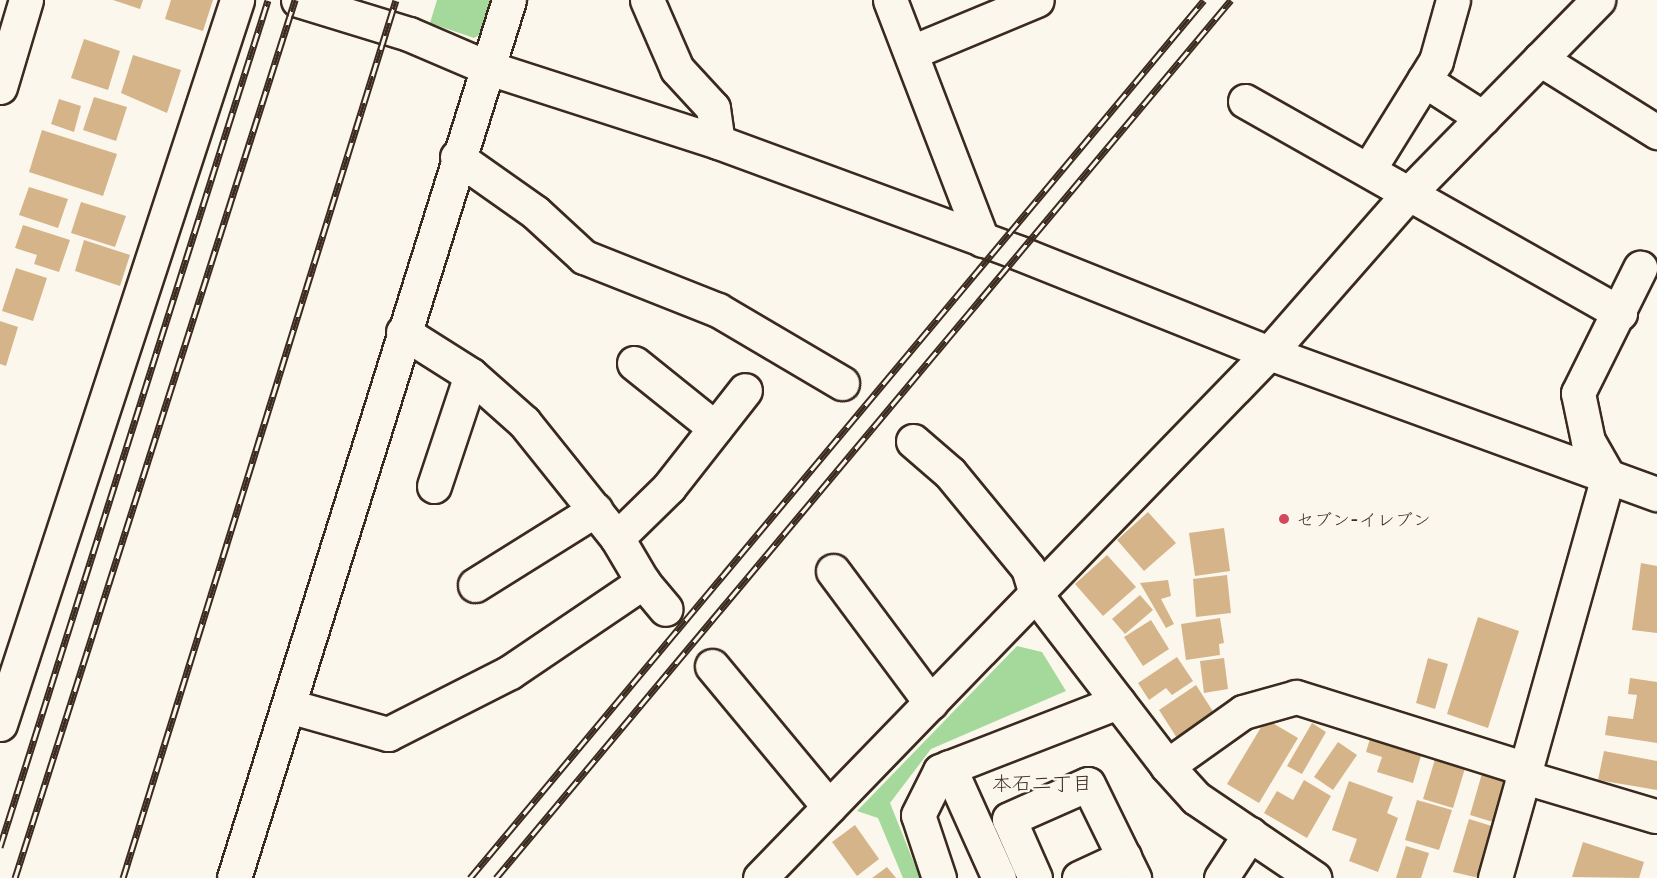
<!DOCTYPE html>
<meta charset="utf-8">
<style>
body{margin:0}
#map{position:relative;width:1657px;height:878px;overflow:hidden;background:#fbf7ec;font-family:"Playpen Sans","Klee One",sans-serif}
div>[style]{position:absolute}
.green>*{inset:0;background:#a5d99b}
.building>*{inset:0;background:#d6b489}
.roads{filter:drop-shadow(2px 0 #3b2a1e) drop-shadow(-2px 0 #3b2a1e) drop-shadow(0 2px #3b2a1e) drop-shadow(0 -2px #3b2a1e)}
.minor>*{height:33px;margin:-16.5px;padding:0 16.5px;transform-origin:16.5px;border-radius:16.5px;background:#fbf7ec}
.rail>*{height:7px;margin-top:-3.5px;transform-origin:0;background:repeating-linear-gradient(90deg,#fbf7ec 0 14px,#3b2a1e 0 28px);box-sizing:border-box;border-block:2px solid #3b2a1e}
.dots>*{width:16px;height:16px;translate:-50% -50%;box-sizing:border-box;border:3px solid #fbf7ec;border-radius:50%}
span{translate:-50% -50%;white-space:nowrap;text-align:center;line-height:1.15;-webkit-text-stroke:5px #fbf7ec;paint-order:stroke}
.poi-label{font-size:18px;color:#3b2a1e}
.left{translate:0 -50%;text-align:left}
.neighbourhood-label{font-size:20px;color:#3b2a1e}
</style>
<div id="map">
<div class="green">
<i style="clip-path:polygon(437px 0,498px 0,489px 30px,474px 38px,430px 23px)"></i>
<i style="clip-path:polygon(1017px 646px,1042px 652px,1066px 691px,931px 749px,890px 803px,920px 878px,903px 878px,878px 818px,857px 811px)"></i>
</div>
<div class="building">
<i style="clip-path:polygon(113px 0,143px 0,140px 9px)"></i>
<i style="clip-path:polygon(171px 0,213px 0,203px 31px,165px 19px)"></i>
<i style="clip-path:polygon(84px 39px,120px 51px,108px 90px,71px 78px)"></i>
<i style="clip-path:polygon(133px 55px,181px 70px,167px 113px,121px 93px)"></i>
<i style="clip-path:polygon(94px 97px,127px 107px,116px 141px,83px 130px)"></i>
<i style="clip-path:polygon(59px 99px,81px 106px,74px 132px,51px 124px)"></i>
<i style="clip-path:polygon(42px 130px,117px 154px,103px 196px,29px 172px)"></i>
<i style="clip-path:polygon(29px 187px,68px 199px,58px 228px,19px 215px)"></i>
<i style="clip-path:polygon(81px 202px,126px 216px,115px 247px,71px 233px)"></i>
<i style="clip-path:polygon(23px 225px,70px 240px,59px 272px,34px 264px,37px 255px,15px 248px)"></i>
<i style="clip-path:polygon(84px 240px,130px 255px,120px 286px,75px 271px)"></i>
<i style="clip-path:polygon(16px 268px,47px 278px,33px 321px,2px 311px)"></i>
<i style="clip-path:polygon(0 321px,18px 327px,6px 366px,0 364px)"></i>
<i style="clip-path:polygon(1148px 512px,1176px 543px,1144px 571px,1117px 540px)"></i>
<i style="clip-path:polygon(1224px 528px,1230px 571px,1195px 576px,1189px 533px)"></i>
<i style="clip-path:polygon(1107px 555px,1136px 587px,1103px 616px,1075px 584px)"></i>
<i style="clip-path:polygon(1641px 563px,1657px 566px,1657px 633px,1632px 630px)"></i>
<i style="clip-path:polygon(1227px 575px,1231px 613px,1196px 617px,1193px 579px)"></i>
<i style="clip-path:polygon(1168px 580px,1171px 596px,1161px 599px,1174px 624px,1166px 628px,1140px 583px)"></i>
<i style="clip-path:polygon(1140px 595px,1153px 610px,1125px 634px,1112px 619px)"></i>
<i style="clip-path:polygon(1478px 617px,1519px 631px,1488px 728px,1447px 714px)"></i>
<i style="clip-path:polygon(1220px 618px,1224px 643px,1219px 644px,1220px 655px,1186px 660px,1181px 624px)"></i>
<i style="clip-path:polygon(1151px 620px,1169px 649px,1143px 666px,1124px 637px)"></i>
<i style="clip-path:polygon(1177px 657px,1193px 681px,1172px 695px,1166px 688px,1149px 700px,1138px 683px)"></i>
<i style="clip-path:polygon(1224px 658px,1228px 689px,1204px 693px,1200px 661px)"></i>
<i style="clip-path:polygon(1428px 658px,1448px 664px,1435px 709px,1416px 703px)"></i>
<i style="clip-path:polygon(1630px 678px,1657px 682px,1657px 743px,1605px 735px,1608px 716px,1633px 719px,1637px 695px,1628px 694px)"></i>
<i style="clip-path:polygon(1196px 685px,1214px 713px,1177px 738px,1159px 710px)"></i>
<i style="clip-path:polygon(1266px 719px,1298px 738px,1259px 803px,1227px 784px)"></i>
<i style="clip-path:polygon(1312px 723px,1326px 732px,1302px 774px,1287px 766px)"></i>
<i style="clip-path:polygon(1372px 732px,1423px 749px,1413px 783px,1377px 772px,1382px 757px,1366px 752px)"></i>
<i style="clip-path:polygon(1338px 742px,1357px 755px,1333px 790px,1314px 777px)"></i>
<i style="clip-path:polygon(1604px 751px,1657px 761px,1657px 790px,1598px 780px)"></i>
<i style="clip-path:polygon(1436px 756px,1466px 765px,1453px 808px,1423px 799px)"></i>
<i style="clip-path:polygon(1483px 770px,1506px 777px,1493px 822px,1470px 815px)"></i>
<i style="clip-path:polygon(1304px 780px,1331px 796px,1307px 838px,1264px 813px,1277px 791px,1293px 800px)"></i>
<i style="clip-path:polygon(1349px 781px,1393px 797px,1387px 813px,1398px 818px,1378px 872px,1349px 861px,1357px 839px,1332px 830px)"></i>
<i style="clip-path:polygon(1417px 800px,1452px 810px,1439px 850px,1405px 840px)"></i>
<i style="clip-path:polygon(1469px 819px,1495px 827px,1479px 878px,1453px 872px)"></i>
<i style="clip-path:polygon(855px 825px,879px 859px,857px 876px,832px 842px)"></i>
<i style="clip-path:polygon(1583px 842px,1644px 862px,1639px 878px,1572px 877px)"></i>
<i style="clip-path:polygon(1406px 846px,1429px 853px,1421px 878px,1396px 878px)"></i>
<i style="clip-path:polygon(887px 867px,896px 878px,872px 878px)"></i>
</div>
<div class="roads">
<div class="minor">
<i style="left:298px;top:0;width:116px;rotate:17deg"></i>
<i style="left:409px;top:34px;width:84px;rotate:23.2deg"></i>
<i style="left:486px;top:67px;width:244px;rotate:17.9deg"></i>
<i style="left:718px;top:142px;width:321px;rotate:20.2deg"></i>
<i style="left:1019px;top:253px;width:269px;rotate:21.8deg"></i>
<i style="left:1269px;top:353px;width:413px;rotate:20deg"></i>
<i style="left:647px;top:0;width:75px;rotate:66.5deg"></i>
<i style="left:677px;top:69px;width:53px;rotate:47.3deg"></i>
<i style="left:713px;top:108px;width:34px;rotate:82deg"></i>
<i style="left:890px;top:0;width:257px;rotate:69deg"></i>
<i style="left:912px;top:52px;width:135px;rotate:-22.6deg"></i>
<i style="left:1540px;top:59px;width:138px;rotate:32deg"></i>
<i style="left:1424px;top:80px;width:70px;rotate:32.8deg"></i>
<i style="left:0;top:87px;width:91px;rotate:-73.4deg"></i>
<i style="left:1245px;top:101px;width:431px;rotate:29.5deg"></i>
<i style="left:457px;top:157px;width:95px;rotate:35.2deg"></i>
<i style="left:535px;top:212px;width:67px;rotate:42.6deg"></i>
<i style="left:584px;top:257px;width:144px;rotate:21.6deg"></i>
<i style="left:718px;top:310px;width:144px;rotate:30.5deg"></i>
<i style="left:1369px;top:169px;width:127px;rotate:-58.2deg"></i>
<i style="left:1436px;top:61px;width:63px;rotate:-74.4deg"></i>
<i style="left:403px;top:332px;width:80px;rotate:32.3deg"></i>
<i style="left:471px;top:375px;width:71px;rotate:41.6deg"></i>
<i style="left:524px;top:422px;width:149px;rotate:51.3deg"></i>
<i style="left:617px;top:538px;width:51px;rotate:59.4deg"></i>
<i style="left:643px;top:582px;width:35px;rotate:50deg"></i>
<i style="left:634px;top:363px;width:104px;rotate:38.7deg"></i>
<i style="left:913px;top:441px;width:49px;rotate:40.9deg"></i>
<i style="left:950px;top:473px;width:123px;rotate:50.6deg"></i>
<i style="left:1028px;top:568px;width:28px;rotate:73deg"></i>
<i style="left:1036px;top:595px;width:215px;rotate:52.5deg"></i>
<i style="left:1167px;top:766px;width:43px;rotate:47.8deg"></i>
<i style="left:1196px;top:798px;width:143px;rotate:34.1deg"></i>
<i style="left:434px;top:486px;width:117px;rotate:-71.6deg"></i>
<i style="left:617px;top:538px;width:73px;rotate:-44.4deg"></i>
<i style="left:669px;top:487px;width:123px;rotate:-51.9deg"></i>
<i style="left:833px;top:571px;width:164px;rotate:53.4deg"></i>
<i style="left:475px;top:585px;width:142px;rotate:-32deg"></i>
<i style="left:712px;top:666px;width:183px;rotate:50.3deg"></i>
<i style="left:289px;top:706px;width:103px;rotate:15.8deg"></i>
<i style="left:388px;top:734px;width:137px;rotate:-26.9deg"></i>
<i style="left:510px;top:672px;width:161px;rotate:-34.1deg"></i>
<i style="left:0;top:724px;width:762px;rotate:-71.87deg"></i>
<i style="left:1167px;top:766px;width:93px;rotate:-35.4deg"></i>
<i style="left:1243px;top:712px;width:55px;rotate:-15.8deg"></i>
<i style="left:1296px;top:697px;width:238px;rotate:17.4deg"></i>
<i style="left:949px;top:767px;width:122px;rotate:65.8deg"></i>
<i style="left:1521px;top:776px;width:140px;rotate:16.6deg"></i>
<i style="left:234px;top:878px;width:920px;rotate:-72.61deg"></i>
<i style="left:760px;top:878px;width:731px;rotate:-45.89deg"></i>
<i style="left:1269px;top:353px;width:214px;rotate:-48.8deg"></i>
<i style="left:1410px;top:192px;width:269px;rotate:-45.6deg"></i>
<i style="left:939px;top:878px;width:66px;rotate:-108.4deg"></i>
<i style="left:918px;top:815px;width:49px;rotate:-63.4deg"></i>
<i style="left:940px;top:771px;width:191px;rotate:-21.2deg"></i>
<i style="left:1035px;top:878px;width:64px;rotate:-113.8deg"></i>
<i style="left:1009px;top:819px;width:86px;rotate:-23.9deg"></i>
<i style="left:1088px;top:784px;width:105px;rotate:63.9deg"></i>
<i style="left:1079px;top:878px;width:50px;rotate:-25deg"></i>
<i style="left:1221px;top:878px;width:53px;rotate:-56.6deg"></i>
<i style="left:1495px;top:878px;width:418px;rotate:-74.3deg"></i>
<i style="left:1608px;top:476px;width:40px;rotate:-119.7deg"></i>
<i style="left:1588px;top:441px;width:49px;rotate:-101.8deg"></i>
<i style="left:1578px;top:393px;width:140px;rotate:-63.6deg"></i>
</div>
</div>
<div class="rail">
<i style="left:0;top:847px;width:888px;rotate:-72.44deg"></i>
<i style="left:15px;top:878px;width:922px;rotate:-72.31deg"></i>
<i style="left:123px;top:878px;width:919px;rotate:-72.73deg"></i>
<i style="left:470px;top:878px;width:1144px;rotate:-50.1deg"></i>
<i style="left:496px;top:878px;width:1145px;rotate:-50.07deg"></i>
</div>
<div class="dots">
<i style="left:1284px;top:519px;background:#d1495b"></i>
</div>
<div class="poi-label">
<span class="left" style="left:1296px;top:519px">セブン-イレブン</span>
</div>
<div class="neighbourhood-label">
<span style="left:1042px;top:782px">本石二丁目</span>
</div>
</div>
